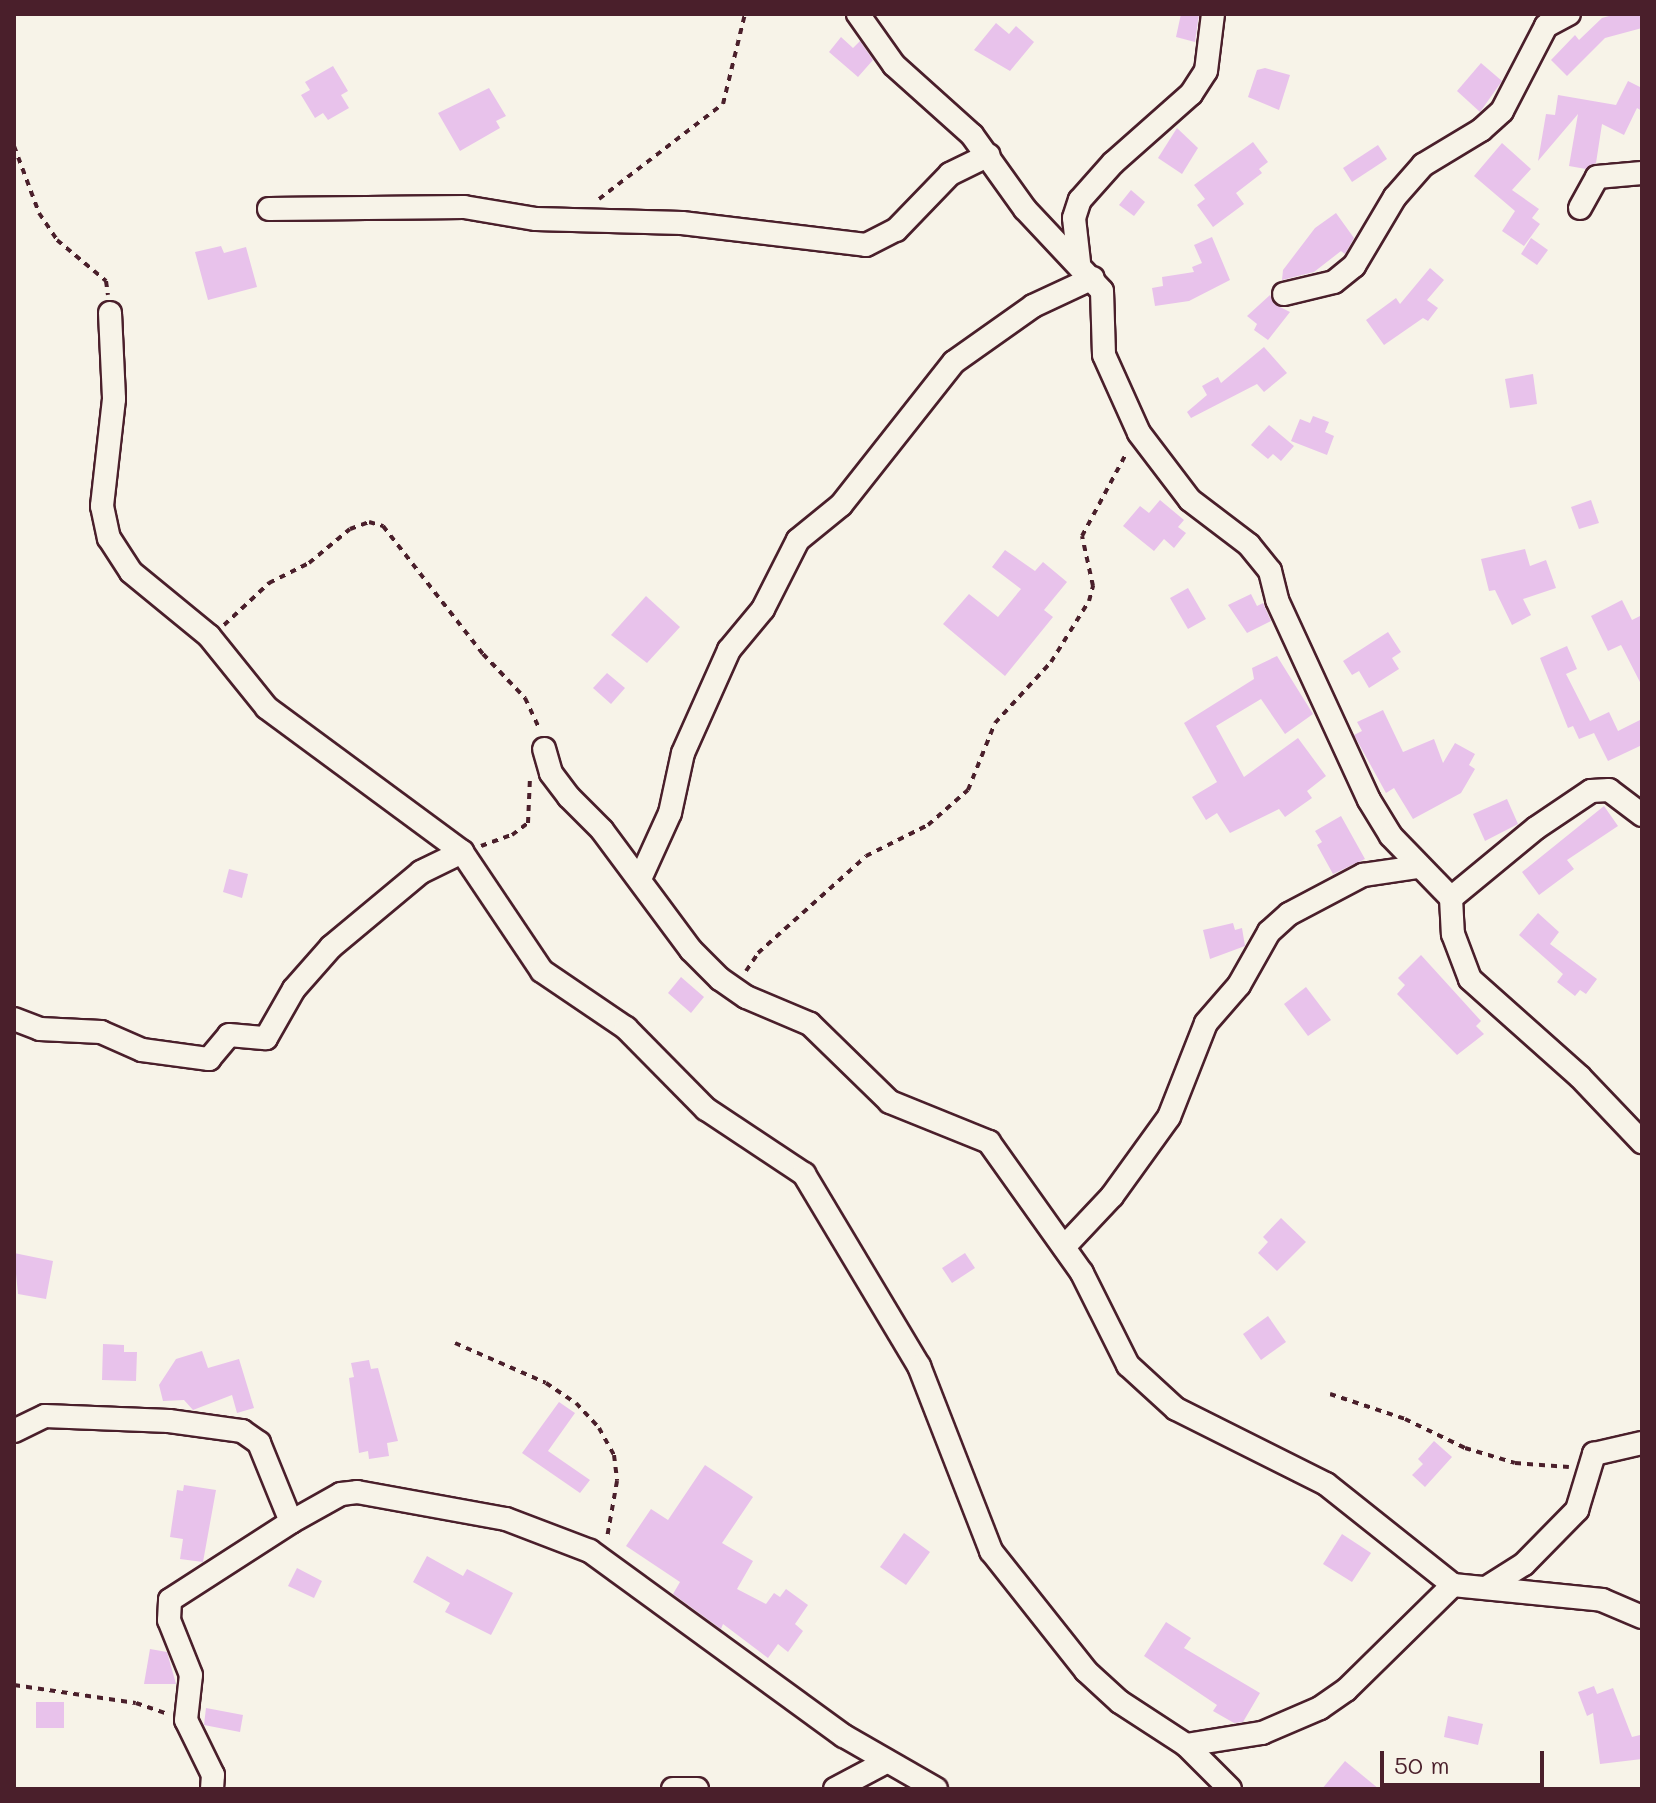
<!DOCTYPE html>
<style>
body{margin:0}
#map{position:relative;width:1656px;height:1803px;overflow:hidden;background:#f7f3e8;font-family:Mali,sans-serif}
div>[style]{position:absolute}
.building>*{inset:0;background:#e8c2eb}
.path>*{height:4px;margin-top:-2px;transform-origin:0;background:repeating-linear-gradient(90deg,#4a1f2b 0 6px,transparent 0 12px)}
.roads{filter:drop-shadow(2px 0 #4a1f2b) drop-shadow(-2px 0 #4a1f2b) drop-shadow(0 2px #4a1f2b) drop-shadow(0 -2px #4a1f2b)}
.minor>*{height:22px;margin:-11px;padding:0 11px;transform-origin:11px;border-radius:11px;background:#f7f3e8}
span{translate:-50% -50%;white-space:nowrap;text-align:center;line-height:1.15;-webkit-text-stroke:6px #f7f3e8;paint-order:stroke}
.frame{position:absolute;inset:0;border:16px solid #4a1f2b;pointer-events:none}
.scale{position:absolute;left:1380px;top:1751px;width:164px;height:36px;box-sizing:border-box;border:4px solid #4a1f2b;border-top:0;padding-left:10px;font-size:24px;line-height:28px;white-space:nowrap;color:#4a1f2b;-webkit-text-stroke:6px #f7f3e8;paint-order:stroke}
</style>
<div id="map">
<div class="building">
<i style="clip-path:polygon(1181px 14px,1199px 14px,1195px 42px,1176px 37px)"></i>
<i style="clip-path:polygon(1616px 14px,1642px 14px,1642px 28px,1605px 38px,1567px 76px,1551px 60px,1575px 35px,1579px 40px,1602px 18px)"></i>
<i style="clip-path:polygon(996px 23px,1009px 34px,1016px 26px,1034px 42px,1010px 71px,974px 50px)"></i>
<i style="clip-path:polygon(841px 37px,853px 48px,860px 41px,873px 60px,858px 77px,829px 52px)"></i>
<i style="clip-path:polygon(1481px 63px,1502px 81px,1480px 112px,1457px 91px)"></i>
<i style="clip-path:polygon(333px 66px,348px 91px,341px 95px,349px 108px,328px 120px,323px 113px,315px 118px,301px 95px,310px 90px,305px 82px)"></i>
<i style="clip-path:polygon(1265px 68px,1290px 75px,1279px 110px,1248px 97px,1257px 70px)"></i>
<i style="clip-path:polygon(1628px 81px,1642px 88px,1642px 111px,1637px 108px,1624px 135px,1602px 124px,1596px 163px,1586px 169px,1569px 166px,1578px 114px,1538px 161px,1546px 114px,1555px 115px,1558px 95px,1616px 105px)"></i>
<i style="clip-path:polygon(489px 88px,506px 116px,496px 121px,500px 128px,460px 151px,438px 113px)"></i>
<i style="clip-path:polygon(1177px 128px,1198px 148px,1182px 174px,1158px 158px)"></i>
<i style="clip-path:polygon(1253px 142px,1268px 162px,1259px 169px,1262px 173px,1236px 193px,1244px 204px,1213px 227px,1197px 205px,1205px 199px,1194px 185px)"></i>
<i style="clip-path:polygon(1502px 143px,1531px 169px,1512px 190px,1539px 209px,1532px 218px,1540px 224px,1524px 246px,1502px 231px,1515px 211px,1474px 176px)"></i>
<i style="clip-path:polygon(1378px 145px,1387px 159px,1352px 182px,1343px 168px)"></i>
<i style="clip-path:polygon(1131px 190px,1145px 202px,1134px 216px,1119px 205px)"></i>
<i style="clip-path:polygon(1336px 213px,1354px 238px,1345px 254px,1341px 251px,1314px 272px,1282px 280px,1283px 270px,1315px 228px)"></i>
<i style="clip-path:polygon(1212px 237px,1230px 280px,1189px 301px,1155px 306px,1152px 288px,1163px 286px,1162px 277px,1194px 272px,1192px 267px,1202px 263px,1194px 245px)"></i>
<i style="clip-path:polygon(1531px 238px,1548px 250px,1537px 265px,1521px 254px)"></i>
<i style="clip-path:polygon(221px 246px,224px 253px,246px 247px,257px 287px,208px 300px,195px 252px)"></i>
<i style="clip-path:polygon(1430px 268px,1444px 280px,1427px 300px,1438px 308px,1428px 321px,1423px 318px,1384px 345px,1366px 320px,1396px 298px,1400px 304px)"></i>
<i style="clip-path:polygon(1270px 295px,1274px 304px,1290px 312px,1268px 340px,1254px 330px,1257px 324px,1247px 316px)"></i>
<i style="clip-path:polygon(1264px 347px,1287px 373px,1264px 392px,1257px 384px,1191px 418px,1187px 412px,1207px 395px,1202px 386px,1218px 377px,1221px 383px)"></i>
<i style="clip-path:polygon(1533px 374px,1537px 404px,1510px 408px,1505px 379px)"></i>
<i style="clip-path:polygon(1313px 416px,1329px 422px,1325px 432px,1334px 436px,1327px 455px,1291px 441px,1300px 419px,1310px 423px)"></i>
<i style="clip-path:polygon(1269px 425px,1294px 446px,1281px 461px,1273px 454px,1268px 459px,1251px 445px)"></i>
<i style="clip-path:polygon(1160px 500px,1184px 520px,1178px 527px,1186px 533px,1174px 548px,1164px 539px,1154px 551px,1123px 526px,1140px 506px,1149px 513px)"></i>
<i style="clip-path:polygon(1591px 500px,1599px 523px,1579px 529px,1571px 507px)"></i>
<i style="clip-path:polygon(1525px 549px,1530px 566px,1546px 560px,1556px 588px,1523px 599px,1531px 615px,1512px 625px,1495px 590px,1489px 591px,1481px 559px)"></i>
<i style="clip-path:polygon(1005px 550px,1035px 571px,1043px 562px,1067px 582px,1044px 610px,1053px 617px,1005px 676px,943px 624px,969px 594px,998px 617px,1021px 589px,992px 567px)"></i>
<i style="clip-path:polygon(1188px 588px,1206px 619px,1188px 629px,1170px 598px)"></i>
<i style="clip-path:polygon(1251px 594px,1257px 606px,1263px 603px,1271px 621px,1247px 633px,1228px 605px)"></i>
<i style="clip-path:polygon(646px 596px,680px 627px,647px 663px,611px 635px)"></i>
<i style="clip-path:polygon(1622px 600px,1632px 620px,1642px 615px,1642px 686px,1621px 645px,1608px 651px,1591px 616px)"></i>
<i style="clip-path:polygon(1388px 632px,1401px 652px,1392px 658px,1399px 669px,1369px 688px,1359px 671px,1352px 675px,1343px 661px)"></i>
<i style="clip-path:polygon(1567px 646px,1577px 669px,1566px 674px,1590px 721px,1609px 712px,1618px 731px,1642px 719px,1642px 745px,1608px 761px,1594px 733px,1579px 739px,1573px 726px,1568px 728px,1540px 658px)"></i>
<i style="clip-path:polygon(1277px 656px,1313px 714px,1285px 734px,1261px 699px,1216px 726px,1244px 777px,1298px 738px,1326px 776px,1307px 791px,1312px 798px,1285px 817px,1279px 809px,1230px 833px,1217px 813px,1206px 820px,1192px 797px,1217px 782px,1184px 723px,1254px 679px,1252px 668px)"></i>
<i style="clip-path:polygon(607px 673px,625px 688px,611px 704px,593px 688px)"></i>
<i style="clip-path:polygon(1383px 710px,1403px 752px,1434px 739px,1443px 763px,1455px 743px,1475px 754px,1469px 765px,1475px 769px,1461px 793px,1413px 819px,1394px 788px,1386px 793px,1354px 735px,1362px 731px,1357px 722px)"></i>
<i style="clip-path:polygon(1507px 799px,1518px 824px,1485px 841px,1473px 814px)"></i>
<i style="clip-path:polygon(1604px 806px,1618px 826px,1567px 860px,1574px 869px,1539px 895px,1522px 872px)"></i>
<i style="clip-path:polygon(1341px 816px,1365px 859px,1333px 874px,1317px 845px,1322px 842px,1315px 831px)"></i>
<i style="clip-path:polygon(229px 869px,248px 874px,242px 898px,223px 892px)"></i>
<i style="clip-path:polygon(1538px 913px,1559px 932px,1550px 944px,1597px 979px,1586px 994px,1580px 990px,1575px 996px,1557px 982px,1563px 974px,1519px 935px)"></i>
<i style="clip-path:polygon(1233px 923px,1235px 930px,1242px 928px,1245px 946px,1210px 959px,1203px 930px)"></i>
<i style="clip-path:polygon(1421px 955px,1481px 1021px,1476px 1026px,1484px 1034px,1457px 1055px,1397px 994px,1405px 985px,1398px 978px)"></i>
<i style="clip-path:polygon(681px 977px,704px 997px,691px 1013px,668px 993px)"></i>
<i style="clip-path:polygon(1306px 987px,1331px 1020px,1308px 1036px,1284px 1004px)"></i>
<i style="clip-path:polygon(1281px 1218px,1306px 1242px,1277px 1271px,1258px 1253px,1268px 1242px,1263px 1237px)"></i>
<i style="clip-path:polygon(14px 1253px,53px 1261px,46px 1299px,18px 1294px)"></i>
<i style="clip-path:polygon(965px 1253px,975px 1268px,952px 1283px,942px 1268px)"></i>
<i style="clip-path:polygon(1268px 1316px,1286px 1342px,1261px 1360px,1243px 1334px)"></i>
<i style="clip-path:polygon(103px 1344px,124px 1345px,124px 1352px,137px 1352px,136px 1381px,102px 1380px)"></i>
<i style="clip-path:polygon(202px 1351px,208px 1368px,239px 1359px,254px 1408px,237px 1413px,232px 1395px,193px 1410px,184px 1400px,163px 1401px,159px 1385px,176px 1359px)"></i>
<i style="clip-path:polygon(369px 1360px,371px 1369px,378px 1368px,398px 1441px,387px 1443px,389px 1456px,369px 1459px,368px 1451px,359px 1453px,349px 1378px,354px 1377px,351px 1363px)"></i>
<i style="clip-path:polygon(559px 1402px,575px 1413px,548px 1451px,590px 1480px,580px 1493px,522px 1453px)"></i>
<i style="clip-path:polygon(1434px 1441px,1452px 1457px,1425px 1487px,1412px 1475px,1423px 1464px,1418px 1459px)"></i>
<i style="clip-path:polygon(705px 1465px,753px 1497px,722px 1543px,753px 1561px,737px 1589px,766px 1604px,774px 1593px,780px 1597px,786px 1589px,808px 1605px,795px 1624px,803px 1631px,788px 1652px,778px 1644px,768px 1658px,723px 1624px,721px 1629px,673px 1594px,680px 1582px,626px 1546px,651px 1509px,668px 1520px)"></i>
<i style="clip-path:polygon(184px 1485px,216px 1490px,203px 1562px,180px 1559px,183px 1539px,170px 1537px,177px 1490px,183px 1491px)"></i>
<i style="clip-path:polygon(904px 1533px,930px 1552px,906px 1585px,880px 1567px)"></i>
<i style="clip-path:polygon(1342px 1534px,1371px 1553px,1352px 1582px,1323px 1564px)"></i>
<i style="clip-path:polygon(427px 1556px,463px 1576px,467px 1569px,513px 1593px,491px 1635px,445px 1612px,450px 1603px,413px 1582px)"></i>
<i style="clip-path:polygon(297px 1568px,322px 1581px,314px 1598px,288px 1586px)"></i>
<i style="clip-path:polygon(1166px 1622px,1191px 1638px,1184px 1648px,1260px 1693px,1243px 1722px,1234px 1723px,1213px 1711px,1217px 1705px,1144px 1656px)"></i>
<i style="clip-path:polygon(150px 1649px,167px 1652px,176px 1684px,144px 1684px)"></i>
<i style="clip-path:polygon(1594px 1686px,1597px 1694px,1613px 1688px,1632px 1737px,1640px 1735px,1642px 1759px,1600px 1764px,1593px 1713px,1587px 1716px,1578px 1692px)"></i>
<i style="clip-path:polygon(36px 1702px,64px 1702px,64px 1728px,36px 1728px)"></i>
<i style="clip-path:polygon(206px 1708px,243px 1715px,240px 1732px,204px 1725px)"></i>
<i style="clip-path:polygon(1448px 1716px,1483px 1724px,1478px 1745px,1444px 1737px)"></i>
<i style="clip-path:polygon(1345px 1761px,1379px 1789px,1322px 1789px)"></i>
</div>
<div class="path">
<i style="left:14px;top:146px;width:72px;rotate:69.5deg"></i>
<i style="left:39px;top:213px;width:32px;rotate:56deg"></i>
<i style="left:57px;top:240px;width:64px;rotate:39.9deg"></i>
<i style="left:106px;top:281px;width:14px;rotate:82deg"></i>
<i style="left:599px;top:199px;width:156px;rotate:-37.5deg"></i>
<i style="left:723px;top:104px;width:93px;rotate:-76.3deg"></i>
<i style="left:224px;top:625px;width:62px;rotate:-43deg"></i>
<i style="left:269px;top:583px;width:45px;rotate:-26.6deg"></i>
<i style="left:309px;top:563px;width:53px;rotate:-39.7deg"></i>
<i style="left:350px;top:529px;width:20px;rotate:-20deg"></i>
<i style="left:369px;top:522px;width:15px;rotate:16deg"></i>
<i style="left:383px;top:526px;width:162px;rotate:52deg"></i>
<i style="left:483px;top:654px;width:61px;rotate:46.3deg"></i>
<i style="left:525px;top:698px;width:33px;rotate:65deg"></i>
<i style="left:481px;top:846px;width:33px;rotate:-20deg"></i>
<i style="left:512px;top:835px;width:20px;rotate:-37deg"></i>
<i style="left:528px;top:823px;width:46px;rotate:-87.5deg"></i>
<i style="left:746px;top:971px;width:22px;rotate:-56deg"></i>
<i style="left:758px;top:953px;width:145px;rotate:-41.9deg"></i>
<i style="left:866px;top:856px;width:69px;rotate:-26.6deg"></i>
<i style="left:928px;top:825px;width:53px;rotate:-41.2deg"></i>
<i style="left:968px;top:790px;width:72px;rotate:-68.1deg"></i>
<i style="left:995px;top:723px;width:83px;rotate:-47.4deg"></i>
<i style="left:1051px;top:662px;width:72px;rotate:-58.1deg"></i>
<i style="left:1089px;top:601px;width:16px;rotate:-75deg"></i>
<i style="left:1093px;top:586px;width:51px;rotate:-102.4deg"></i>
<i style="left:1082px;top:536px;width:95px;rotate:-61.8deg"></i>
<i style="left:455px;top:1343px;width:99px;rotate:23.7deg"></i>
<i style="left:546px;top:1383px;width:36px;rotate:34deg"></i>
<i style="left:576px;top:1403px;width:34px;rotate:47deg"></i>
<i style="left:599px;top:1428px;width:31px;rotate:61deg"></i>
<i style="left:614px;top:1455px;width:26px;rotate:83deg"></i>
<i style="left:617px;top:1481px;width:58px;rotate:100deg"></i>
<i style="left:1330px;top:1394px;width:79px;rotate:18.4deg"></i>
<i style="left:1405px;top:1419px;width:67px;rotate:25.8deg"></i>
<i style="left:1465px;top:1448px;width:52px;rotate:16.7deg"></i>
<i style="left:1515px;top:1463px;width:54px;rotate:4.2deg"></i>
<i style="left:14px;top:1685px;width:123px;rotate:8.4deg"></i>
<i style="left:136px;top:1703px;width:31px;rotate:19deg"></i>
</div>
<div class="roads">
<div class="minor">
<i style="left:858px;top:14px;width:62px;rotate:54.8deg"></i>
<i style="left:894px;top:65px;width:105px;rotate:41.9deg"></i>
<i style="left:972px;top:135px;width:91px;rotate:54.4deg"></i>
<i style="left:1025px;top:209px;width:112px;rotate:46.8deg"></i>
<i style="left:1102px;top:291px;width:64px;rotate:88.2deg"></i>
<i style="left:1104px;top:355px;width:85px;rotate:65.8deg"></i>
<i style="left:1139px;top:433px;width:84px;rotate:52.7deg"></i>
<i style="left:1190px;top:500px;width:74px;rotate:37.3deg"></i>
<i style="left:1249px;top:545px;width:33px;rotate:51deg"></i>
<i style="left:1270px;top:571px;width:30px;rotate:76deg"></i>
<i style="left:1277px;top:600px;width:220px;rotate:65.3deg"></i>
<i style="left:1369px;top:800px;width:42px;rotate:58.6deg"></i>
<i style="left:1391px;top:836px;width:86px;rotate:45.9deg"></i>
<i style="left:1580px;top:208px;width:35px;rotate:-61deg"></i>
<i style="left:1597px;top:177px;width:45px;rotate:-5.1deg"></i>
<i style="left:269px;top:209px;width:195px;rotate:-0.6deg"></i>
<i style="left:464px;top:207px;width:73px;rotate:9.5deg"></i>
<i style="left:536px;top:219px;width:146px;rotate:1.6deg"></i>
<i style="left:682px;top:223px;width:185px;rotate:6.8deg"></i>
<i style="left:866px;top:245px;width:34px;rotate:-27deg"></i>
<i style="left:896px;top:230px;width:78px;rotate:-46deg"></i>
<i style="left:950px;top:174px;width:43px;rotate:-26deg"></i>
<i style="left:1079px;top:262px;width:44px;rotate:-96.5deg"></i>
<i style="left:1074px;top:218px;width:19px;rotate:-72deg"></i>
<i style="left:1080px;top:200px;width:50px;rotate:-48.3deg"></i>
<i style="left:1113px;top:163px;width:104px;rotate:-41.5deg"></i>
<i style="left:1191px;top:94px;width:27px;rotate:-57deg"></i>
<i style="left:1206px;top:71px;width:57px;rotate:-83deg"></i>
<i style="left:1284px;top:294px;width:51px;rotate:-13.5deg"></i>
<i style="left:1334px;top:282px;width:26px;rotate:-39deg"></i>
<i style="left:1354px;top:266px;width:80px;rotate:-59.3deg"></i>
<i style="left:1395px;top:197px;width:43px;rotate:-48.8deg"></i>
<i style="left:1423px;top:165px;width:68px;rotate:-31.1deg"></i>
<i style="left:1481px;top:130px;width:28px;rotate:-42deg"></i>
<i style="left:1502px;top:111px;width:96px;rotate:-62.6deg"></i>
<i style="left:1546px;top:26px;width:26px;rotate:-28deg"></i>
<i style="left:110px;top:313px;width:86px;rotate:87.3deg"></i>
<i style="left:114px;top:399px;width:108px;rotate:96.4deg"></i>
<i style="left:102px;top:506px;width:33px;rotate:78deg"></i>
<i style="left:109px;top:538px;width:40px;rotate:57.1deg"></i>
<i style="left:131px;top:572px;width:101px;rotate:39.4deg"></i>
<i style="left:209px;top:636px;width:92px;rotate:51.1deg"></i>
<i style="left:267px;top:708px;width:242px;rotate:36.4deg"></i>
<i style="left:462px;top:852px;width:143px;rotate:56.1deg"></i>
<i style="left:542px;top:971px;width:102px;rotate:34.2deg"></i>
<i style="left:626px;top:1028px;width:114px;rotate:45.4deg"></i>
<i style="left:706px;top:1109px;width:118px;rotate:33.6deg"></i>
<i style="left:804px;top:1174px;width:224px;rotate:59.1deg"></i>
<i style="left:919px;top:1366px;width:199px;rotate:68.7deg"></i>
<i style="left:991px;top:1551px;width:153px;rotate:51.6deg"></i>
<i style="left:1086px;top:1671px;width:46px;rotate:42.4deg"></i>
<i style="left:1120px;top:1702px;width:79px;rotate:33.1deg"></i>
<i style="left:1186px;top:1745px;width:77px;rotate:-9deg"></i>
<i style="left:1262px;top:1733px;width:63px;rotate:-23.3deg"></i>
<i style="left:1320px;top:1708px;width:32px;rotate:-35deg"></i>
<i style="left:1346px;top:1690px;width:150px;rotate:-44.5deg"></i>
<i style="left:1453px;top:1585px;width:162px;rotate:-141.5deg"></i>
<i style="left:1326px;top:1484px;width:168px;rotate:-153.4deg"></i>
<i style="left:1176px;top:1409px;width:65px;rotate:-137.5deg"></i>
<i style="left:1128px;top:1365px;width:103px;rotate:-116.6deg"></i>
<i style="left:1082px;top:1273px;width:161px;rotate:-125.4deg"></i>
<i style="left:989px;top:1142px;width:107px;rotate:-158deg"></i>
<i style="left:890px;top:1102px;width:112px;rotate:-135.7deg"></i>
<i style="left:810px;top:1024px;width:69px;rotate:-157.1deg"></i>
<i style="left:746px;top:997px;width:32px;rotate:-145deg"></i>
<i style="left:720px;top:979px;width:41px;rotate:-135deg"></i>
<i style="left:691px;top:950px;width:149px;rotate:-126.6deg"></i>
<i style="left:602px;top:830px;width:47px;rotate:-135deg"></i>
<i style="left:569px;top:797px;width:30px;rotate:-127deg"></i>
<i style="left:551px;top:773px;width:25px;rotate:-106deg"></i>
<i style="left:1642px;top:815px;width:41px;rotate:-142.9deg"></i>
<i style="left:1609px;top:790px;width:18px;rotate:177deg"></i>
<i style="left:1591px;top:791px;width:66px;rotate:146.1deg"></i>
<i style="left:1536px;top:828px;width:110px;rotate:140.5deg"></i>
<i style="left:1451px;top:898px;width:36px;rotate:87deg"></i>
<i style="left:1453px;top:934px;width:48px;rotate:69.3deg"></i>
<i style="left:1470px;top:979px;width:147px;rotate:41.7deg"></i>
<i style="left:1580px;top:1077px;width:90px;rotate:46.4deg"></i>
<i style="left:640px;top:879px;width:72px;rotate:-65.6deg"></i>
<i style="left:670px;top:813px;width:61px;rotate:-77.8deg"></i>
<i style="left:683px;top:753px;width:113px;rotate:-65.9deg"></i>
<i style="left:729px;top:650px;width:53px;rotate:-50.3deg"></i>
<i style="left:763px;top:609px;width:77px;rotate:-63.1deg"></i>
<i style="left:798px;top:540px;width:55px;rotate:-39.1deg"></i>
<i style="left:841px;top:505px;width:182px;rotate:-51.7deg"></i>
<i style="left:954px;top:362px;width:97px;rotate:-35.3deg"></i>
<i style="left:1033px;top:306px;width:66px;rotate:-25deg"></i>
<i style="left:14px;top:1019px;width:28px;rotate:21deg"></i>
<i style="left:40px;top:1029px;width:61px;rotate:2.8deg"></i>
<i style="left:101px;top:1032px;width:45px;rotate:23.7deg"></i>
<i style="left:142px;top:1050px;width:68px;rotate:7.7deg"></i>
<i style="left:209px;top:1059px;width:31px;rotate:-50deg"></i>
<i style="left:229px;top:1035px;width:37px;rotate:5deg"></i>
<i style="left:266px;top:1038px;width:56px;rotate:-60.3deg"></i>
<i style="left:294px;top:989px;width:56px;rotate:-48.6deg"></i>
<i style="left:331px;top:947px;width:117px;rotate:-39.8deg"></i>
<i style="left:421px;top:872px;width:46px;rotate:-26deg"></i>
<i style="left:1064px;top:1247px;width:70px;rotate:-46.7deg"></i>
<i style="left:1112px;top:1196px;width:97px;rotate:-54.2deg"></i>
<i style="left:1169px;top:1117px;width:101px;rotate:-68.5deg"></i>
<i style="left:1206px;top:1023px;width:50px;rotate:-49deg"></i>
<i style="left:1239px;top:985px;width:61px;rotate:-60.5deg"></i>
<i style="left:1269px;top:932px;width:27px;rotate:-42deg"></i>
<i style="left:1289px;top:914px;width:84px;rotate:-27.8deg"></i>
<i style="left:1363px;top:875px;width:56px;rotate:-8.3deg"></i>
<i style="left:14px;top:1431px;width:34px;rotate:-26deg"></i>
<i style="left:45px;top:1416px;width:124px;rotate:2.3deg"></i>
<i style="left:169px;top:1421px;width:74px;rotate:7.8deg"></i>
<i style="left:242px;top:1431px;width:21px;rotate:35deg"></i>
<i style="left:259px;top:1443px;width:85px;rotate:67.9deg"></i>
<i style="left:1453px;top:1585px;width:150px;rotate:5.7deg"></i>
<i style="left:1602px;top:1600px;width:43px;rotate:23deg"></i>
<i style="left:1486px;top:1588px;width:45px;rotate:-32.3deg"></i>
<i style="left:1524px;top:1564px;width:76px;rotate:-45.5deg"></i>
<i style="left:1577px;top:1510px;width:59px;rotate:-73.1deg"></i>
<i style="left:1594px;top:1454px;width:49px;rotate:-12.9deg"></i>
<i style="left:1186px;top:1745px;width:62px;rotate:45deg"></i>
<i style="left:212px;top:1789px;width:14px;rotate:-86deg"></i>
<i style="left:213px;top:1775px;width:61px;rotate:-116.1deg"></i>
<i style="left:186px;top:1720px;width:45px;rotate:-83.7deg"></i>
<i style="left:191px;top:1675px;width:59px;rotate:-111.8deg"></i>
<i style="left:169px;top:1620px;width:20px;rotate:-87deg"></i>
<i style="left:170px;top:1600px;width:144px;rotate:-32.8deg"></i>
<i style="left:291px;top:1522px;width:57px;rotate:-29.2deg"></i>
<i style="left:341px;top:1494px;width:16px;rotate:-7deg"></i>
<i style="left:357px;top:1492px;width:151px;rotate:10.3deg"></i>
<i style="left:506px;top:1519px;width:90px;rotate:20.9deg"></i>
<i style="left:590px;top:1551px;width:314px;rotate:36.1deg"></i>
<i style="left:844px;top:1736px;width:106px;rotate:29.9deg"></i>
<i style="left:673px;top:1789px;width:24px"></i>
<i style="left:835px;top:1789px;width:55px;rotate:-28deg"></i>
</div>
</div>
<div class="frame"></div>
<div class="scale">50 m</div>
</div>
